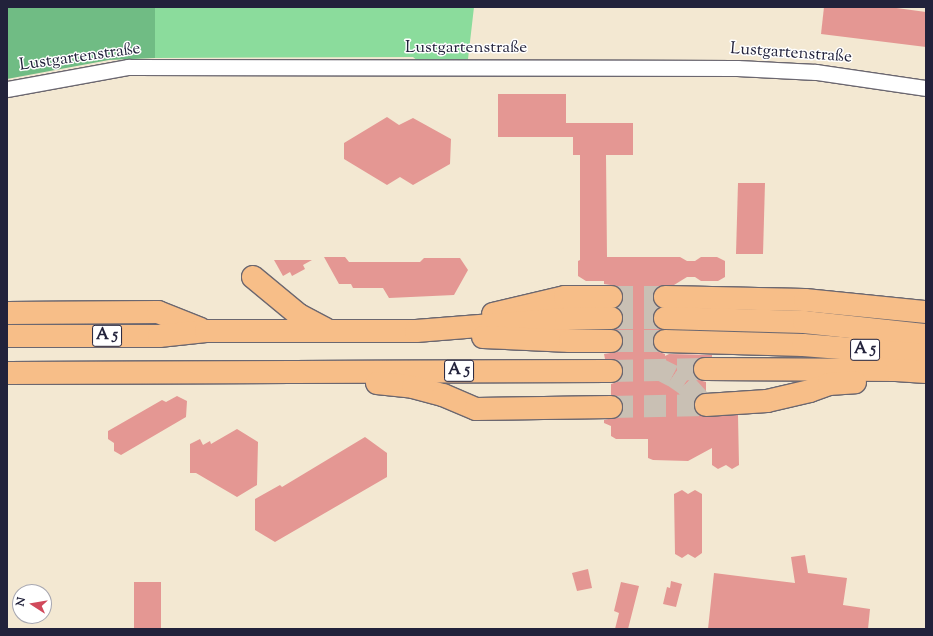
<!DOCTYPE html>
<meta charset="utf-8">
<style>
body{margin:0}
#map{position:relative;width:933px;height:636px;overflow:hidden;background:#f3e8d2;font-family:"Sorts Mill Goudy",serif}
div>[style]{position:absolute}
.green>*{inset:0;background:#8bdc9c}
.forest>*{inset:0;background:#70bc84}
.building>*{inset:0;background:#e49793}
.highway-tunnel>*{height:22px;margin-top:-11px;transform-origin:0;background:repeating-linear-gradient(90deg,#c9c0b4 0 22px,transparent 0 33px)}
.roads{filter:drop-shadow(1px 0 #6b6770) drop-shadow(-1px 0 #6b6770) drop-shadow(0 1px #6b6770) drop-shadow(0 -1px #6b6770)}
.street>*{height:15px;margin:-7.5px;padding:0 7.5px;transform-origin:7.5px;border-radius:7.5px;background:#fff}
.highway>*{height:22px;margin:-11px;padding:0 11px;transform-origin:11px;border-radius:11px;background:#f7be88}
span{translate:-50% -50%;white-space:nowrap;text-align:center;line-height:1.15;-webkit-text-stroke:3px #fff;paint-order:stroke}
.shield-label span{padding:1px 3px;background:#fff;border:1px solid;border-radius:3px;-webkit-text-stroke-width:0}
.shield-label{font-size:16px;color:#22223b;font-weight:700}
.street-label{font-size:17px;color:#22223b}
.frame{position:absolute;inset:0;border:8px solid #22223b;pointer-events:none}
.north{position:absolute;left:12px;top:584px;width:40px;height:40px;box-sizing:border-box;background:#fff;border:1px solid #a7a7b1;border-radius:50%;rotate:282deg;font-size:11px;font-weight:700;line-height:16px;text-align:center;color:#22223b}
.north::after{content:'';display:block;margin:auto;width:14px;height:18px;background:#d1495b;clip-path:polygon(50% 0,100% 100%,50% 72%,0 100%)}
</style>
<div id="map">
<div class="green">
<i style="clip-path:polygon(155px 7px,474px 7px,467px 68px,426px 68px,413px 57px,155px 58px)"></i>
</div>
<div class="forest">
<i style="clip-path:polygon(7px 7px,155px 7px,155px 58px,109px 60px,7px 79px)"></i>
</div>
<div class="building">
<i style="clip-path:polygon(824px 7px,889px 7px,926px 12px,926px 47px,821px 34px)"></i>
<i style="clip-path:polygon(498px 94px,566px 94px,566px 123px,633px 123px,633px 155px,606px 155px,607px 257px,680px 257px,687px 261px,695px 261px,701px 257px,717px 257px,725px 261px,725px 277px,718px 281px,701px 281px,695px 277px,687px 277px,674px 285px,659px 286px,655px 290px,653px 297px,654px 303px,658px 308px,654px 312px,653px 318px,654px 324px,661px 329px,655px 334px,653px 341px,654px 347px,659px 352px,665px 354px,665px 356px,669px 354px,712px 355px,712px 357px,699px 358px,694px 363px,693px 369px,694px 375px,699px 380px,706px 382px,706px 392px,699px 395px,695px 400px,694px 406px,696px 412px,701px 416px,738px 415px,739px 465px,732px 469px,726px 465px,718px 469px,712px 465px,712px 448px,688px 461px,653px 460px,648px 458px,648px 439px,616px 439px,611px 436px,611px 426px,604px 423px,604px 420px,618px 417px,622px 413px,623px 407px,621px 400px,617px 396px,611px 395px,611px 384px,617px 382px,622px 378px,623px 371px,622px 364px,618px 360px,605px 359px,604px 354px,617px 352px,622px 347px,623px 341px,622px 335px,615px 329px,622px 324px,623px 317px,622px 312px,618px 308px,622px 303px,623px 297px,622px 290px,617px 286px,604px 284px,604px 281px,586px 281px,578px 276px,578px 261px,580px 260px,580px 155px,573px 155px,573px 137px,498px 137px)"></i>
<i style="clip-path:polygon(387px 117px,399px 125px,413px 118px,451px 139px,450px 164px,413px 185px,400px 177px,387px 185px,344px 159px,344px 143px)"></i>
<i style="clip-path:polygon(738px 183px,765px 183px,763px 254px,736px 254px)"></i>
<i style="clip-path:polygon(324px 257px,345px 257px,349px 262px,420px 262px,424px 258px,460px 258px,468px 270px,454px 295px,389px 298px,383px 288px,353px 288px,351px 284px,339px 284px)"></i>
<i style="clip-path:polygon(274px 260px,312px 260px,303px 265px,305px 269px,292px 276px,290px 272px,283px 276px)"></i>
<i style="clip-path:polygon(177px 396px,187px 401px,186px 417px,121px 455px,114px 451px,114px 443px,108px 439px,108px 431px,162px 400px,166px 402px)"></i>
<i style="clip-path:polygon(237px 429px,258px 442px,257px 485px,237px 497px,196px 473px,190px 473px,190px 444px,200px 439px,203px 445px,210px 441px,211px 444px)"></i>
<i style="clip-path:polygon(365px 437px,387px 453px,387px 477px,275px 542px,255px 530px,255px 499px,280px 485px,282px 487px)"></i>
<i style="clip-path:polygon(682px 490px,688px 494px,695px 490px,702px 494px,702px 553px,695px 558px,688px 554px,682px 558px,675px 554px,674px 494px)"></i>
<i style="clip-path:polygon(805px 555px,808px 573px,847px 578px,843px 605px,870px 609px,868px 629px,708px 629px,714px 573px,795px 583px,791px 557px)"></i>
<i style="clip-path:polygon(588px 569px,592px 588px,577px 591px,572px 573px)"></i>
<i style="clip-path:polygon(671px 581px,682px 584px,676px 607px,663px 604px,667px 587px,670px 588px)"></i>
<i style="clip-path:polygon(134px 582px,161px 582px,161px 629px,134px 629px)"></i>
<i style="clip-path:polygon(621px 582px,639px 586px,628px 629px,615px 629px,619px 613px,614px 611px)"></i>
</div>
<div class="highway-tunnel">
<i style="left:611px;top:297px;width:54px"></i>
<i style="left:611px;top:318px;width:54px"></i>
<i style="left:611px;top:341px;width:54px"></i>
<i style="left:661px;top:370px;width:13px;rotate:27deg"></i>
<i style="left:673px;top:376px;width:14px;rotate:34deg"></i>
<i style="left:685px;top:384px;width:28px;rotate:48deg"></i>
<i style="left:611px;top:371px;width:94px;rotate:-1.2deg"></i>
<i style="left:611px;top:407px;width:95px;rotate:-1.2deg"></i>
</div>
<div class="roads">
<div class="street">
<i style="left:7px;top:89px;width:123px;rotate:-10.3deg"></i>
<i style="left:128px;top:67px;width:609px;rotate:0.09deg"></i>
<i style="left:737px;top:68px;width:79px;rotate:2.9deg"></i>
<i style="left:816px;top:72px;width:111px;rotate:8.3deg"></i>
</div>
<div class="highway">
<i style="left:253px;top:277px;width:60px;rotate:39.6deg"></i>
<i style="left:299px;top:315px;width:30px;rotate:28deg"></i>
<i style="left:665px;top:297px;width:140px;rotate:1.2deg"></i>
<i style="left:805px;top:300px;width:122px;rotate:5.7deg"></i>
<i style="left:7px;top:313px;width:151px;rotate:-0.4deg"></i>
<i style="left:158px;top:312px;width:46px;rotate:21.6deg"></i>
<i style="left:493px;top:314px;width:74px;rotate:-13.3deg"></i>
<i style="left:565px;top:297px;width:46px"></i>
<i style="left:665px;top:318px;width:139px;rotate:1.6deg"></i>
<i style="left:804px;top:322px;width:123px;rotate:6.1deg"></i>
<i style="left:7px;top:336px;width:152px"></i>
<i style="left:159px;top:336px;width:47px;rotate:-6.1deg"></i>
<i style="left:206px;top:331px;width:210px"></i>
<i style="left:416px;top:331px;width:150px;rotate:-4.6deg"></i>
<i style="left:566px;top:319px;width:45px;rotate:-1.3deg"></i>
<i style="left:483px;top:337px;width:87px;rotate:2.6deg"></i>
<i style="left:570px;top:341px;width:41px"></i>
<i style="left:665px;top:341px;width:138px;rotate:1.7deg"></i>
<i style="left:803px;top:345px;width:123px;rotate:4.6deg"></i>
<i style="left:705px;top:369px;width:191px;rotate:0.3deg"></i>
<i style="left:896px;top:370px;width:30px;rotate:4deg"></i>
<i style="left:7px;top:373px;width:604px;rotate:-0.19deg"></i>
<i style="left:377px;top:383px;width:36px;rotate:6deg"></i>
<i style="left:413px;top:387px;width:31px;rotate:15deg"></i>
<i style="left:443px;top:395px;width:36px;rotate:23deg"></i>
<i style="left:476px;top:409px;width:135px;rotate:-0.8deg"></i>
<i style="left:706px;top:405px;width:61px;rotate:-3.8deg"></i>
<i style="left:767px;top:401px;width:44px;rotate:-13.1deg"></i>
<i style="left:810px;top:391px;width:20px;rotate:-20deg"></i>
<i style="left:829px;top:384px;width:26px;rotate:-4deg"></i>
</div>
</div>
<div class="shield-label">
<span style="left:107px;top:336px">A 5</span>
<span style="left:865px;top:350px">A 5</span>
<span style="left:459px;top:371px">A 5</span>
</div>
<div class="street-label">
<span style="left:466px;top:49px">Lustgartenstraße</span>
<span style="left:791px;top:54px;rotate:4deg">Lustgartenstraße</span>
<span style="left:80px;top:58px;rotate:-8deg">Lustgartenstraße</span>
</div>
<div class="frame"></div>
<div class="north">N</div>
</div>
